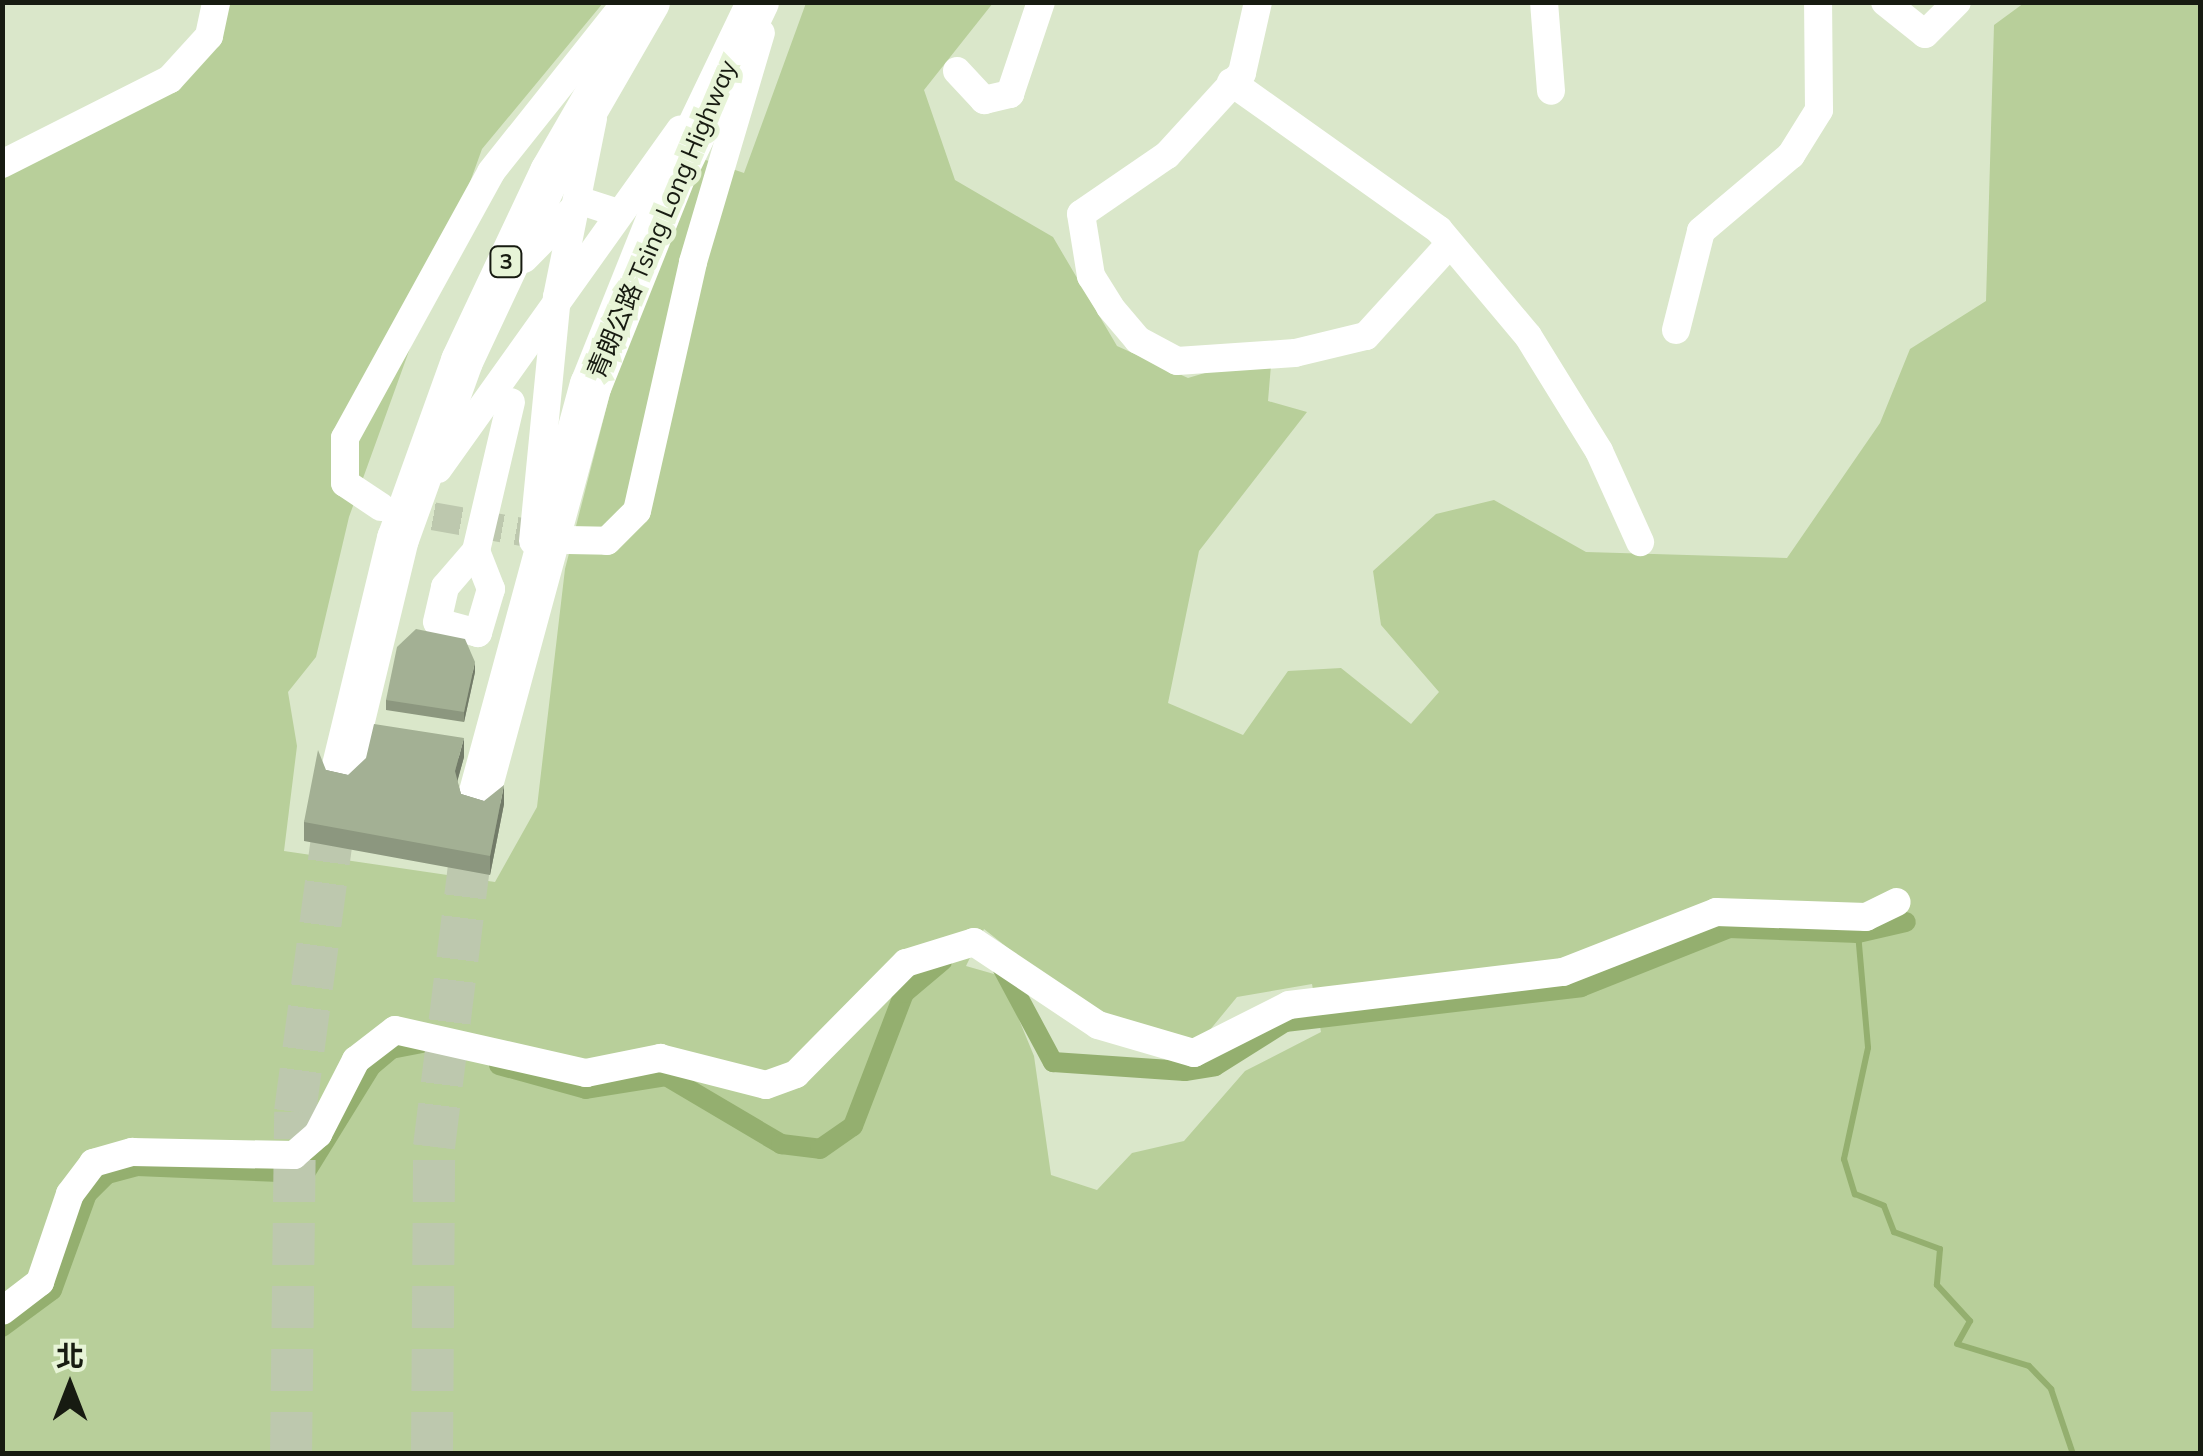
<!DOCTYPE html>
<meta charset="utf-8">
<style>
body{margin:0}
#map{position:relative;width:2203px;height:1456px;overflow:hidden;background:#dae7ca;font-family:Mulish,"Noto Sans TC",sans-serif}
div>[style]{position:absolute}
.green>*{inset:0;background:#b8cf9a}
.stream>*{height:6px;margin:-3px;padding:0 3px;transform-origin:3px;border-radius:3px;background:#94af6f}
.canal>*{height:20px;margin:-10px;padding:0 10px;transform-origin:10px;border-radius:10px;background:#94af6f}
.minor-tunnel>*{height:28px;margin-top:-14px;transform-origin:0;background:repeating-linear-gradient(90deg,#bdc8ae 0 28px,transparent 0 42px)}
.highway-tunnel>*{height:42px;margin-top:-21px;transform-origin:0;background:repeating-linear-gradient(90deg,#bdc8ae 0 42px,transparent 0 63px)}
.minor>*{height:28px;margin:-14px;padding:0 14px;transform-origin:14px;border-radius:14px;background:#fff}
.highway>*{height:42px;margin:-21px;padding:0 21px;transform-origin:21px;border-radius:21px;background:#fff}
.wall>*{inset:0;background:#8c977f}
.shaded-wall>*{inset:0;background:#727b68}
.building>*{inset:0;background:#a3b094}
span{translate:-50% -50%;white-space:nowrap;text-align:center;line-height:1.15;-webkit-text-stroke:10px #e7f4d7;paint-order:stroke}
.shield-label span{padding:2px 8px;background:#e7f4d7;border:2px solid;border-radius:8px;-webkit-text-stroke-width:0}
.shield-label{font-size:22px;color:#171b11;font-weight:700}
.street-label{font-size:25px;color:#171b11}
.frame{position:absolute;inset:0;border:5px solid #171b11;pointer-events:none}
.north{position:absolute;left:20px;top:1336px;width:100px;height:100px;-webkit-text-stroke:8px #e7f4d7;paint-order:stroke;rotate:0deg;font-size:28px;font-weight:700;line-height:40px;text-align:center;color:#171b11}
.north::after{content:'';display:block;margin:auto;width:35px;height:45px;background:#171b11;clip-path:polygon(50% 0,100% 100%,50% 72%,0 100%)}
</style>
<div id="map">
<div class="green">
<i style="clip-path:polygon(evenodd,231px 3px,603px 3px,482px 149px,349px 517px,316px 657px,288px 692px,297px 746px,284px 851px,495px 882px,537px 807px,565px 569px,612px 386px,700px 158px,744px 173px,806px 3px,993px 3px,924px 90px,955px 180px,1053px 237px,1117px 346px,1188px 378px,1272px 353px,1268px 401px,1307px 412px,1199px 551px,1168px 703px,1243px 735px,1288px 671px,1341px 668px,1411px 724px,1439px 692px,1381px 625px,1373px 571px,1436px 514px,1494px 500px,1586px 552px,1787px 558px,1880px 423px,1910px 349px,1986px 301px,1994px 25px,2024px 3px,2200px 3px,2200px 1453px,3px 1453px,2px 175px,188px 76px,231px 3px,984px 929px,1125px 1041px,1200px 1042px,1237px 997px,1312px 984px,1321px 1032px,1245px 1071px,1184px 1141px,1132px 1153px,1097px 1190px,1051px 1175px,1034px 1056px,1001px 976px,966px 966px,984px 929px)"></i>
</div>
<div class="stream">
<i style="left:1858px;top:933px;width:115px;rotate:85deg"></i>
<i style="left:1868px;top:1048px;width:114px;rotate:102.2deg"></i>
<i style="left:1844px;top:1159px;width:37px;rotate:73deg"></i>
<i style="left:1855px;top:1194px;width:31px;rotate:22deg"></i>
<i style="left:1884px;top:1206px;width:28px;rotate:69deg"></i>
<i style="left:1894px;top:1232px;width:49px;rotate:20.3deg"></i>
<i style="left:1940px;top:1249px;width:36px;rotate:95deg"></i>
<i style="left:1937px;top:1285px;width:49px;rotate:47.5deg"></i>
<i style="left:1970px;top:1321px;width:26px;rotate:119deg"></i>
<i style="left:1957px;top:1344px;width:75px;rotate:17deg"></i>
<i style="left:2029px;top:1366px;width:32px;rotate:46deg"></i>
<i style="left:2051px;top:1389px;width:69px;rotate:71.3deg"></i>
</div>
<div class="canal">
<i style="left:1002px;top:967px;width:108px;rotate:61.8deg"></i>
<i style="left:1053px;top:1062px;width:132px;rotate:3.9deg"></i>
<i style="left:1185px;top:1071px;width:30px;rotate:-9deg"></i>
<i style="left:1215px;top:1066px;width:83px;rotate:-32.2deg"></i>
<i style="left:1285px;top:1022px;width:298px;rotate:-6.7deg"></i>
<i style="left:1581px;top:987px;width:159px;rotate:-21.7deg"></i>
<i style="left:1729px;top:928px;width:129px;rotate:2.2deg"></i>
<i style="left:1858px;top:933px;width:49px;rotate:-12.9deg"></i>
<i style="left:499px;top:1065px;width:90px;rotate:15.4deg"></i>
<i style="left:586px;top:1089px;width:81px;rotate:-9.2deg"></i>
<i style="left:666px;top:1076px;width:134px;rotate:30.6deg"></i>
<i style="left:781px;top:1144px;width:39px;rotate:7deg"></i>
<i style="left:820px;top:1149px;width:40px;rotate:-34.9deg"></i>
<i style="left:853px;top:1126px;width:142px;rotate:-69deg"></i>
<i style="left:904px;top:993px;width:50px;rotate:-40.1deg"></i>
<i style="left:2px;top:1327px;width:62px;rotate:-36.5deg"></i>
<i style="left:52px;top:1290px;width:102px;rotate:-70deg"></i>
<i style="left:87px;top:1194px;width:28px;rotate:-45deg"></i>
<i style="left:107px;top:1174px;width:31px;rotate:-15deg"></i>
<i style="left:137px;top:1166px;width:168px;rotate:2.4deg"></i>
<i style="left:305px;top:1173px;width:126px;rotate:-58.3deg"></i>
<i style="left:371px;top:1066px;width:26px;rotate:-40deg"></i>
<i style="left:391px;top:1049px;width:33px;rotate:-11deg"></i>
</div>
<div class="minor-tunnel">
<i style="left:392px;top:509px;width:167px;rotate:10deg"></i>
</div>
<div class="highway-tunnel">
<i style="left:291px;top:1454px;width:342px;rotate:-89.3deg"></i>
<i style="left:295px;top:1112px;width:328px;rotate:-82.3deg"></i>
<i style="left:432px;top:1454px;width:307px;rotate:-89.6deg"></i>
<i style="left:434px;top:1147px;width:333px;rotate:-82.9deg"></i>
</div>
<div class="minor">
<i style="left:1258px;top:2px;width:73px;rotate:102.7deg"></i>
<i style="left:1242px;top:73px;width:111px;rotate:132.4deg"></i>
<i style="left:1167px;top:155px;width:104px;rotate:145.5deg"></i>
<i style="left:1081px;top:214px;width:63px;rotate:80.8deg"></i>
<i style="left:1091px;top:276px;width:36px;rotate:58deg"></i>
<i style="left:1110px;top:307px;width:43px;rotate:49.7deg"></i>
<i style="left:1138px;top:340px;width:44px;rotate:28.3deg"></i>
<i style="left:1177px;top:361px;width:118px;rotate:-3.9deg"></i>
<i style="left:1295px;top:353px;width:73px;rotate:-13.5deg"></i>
<i style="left:1366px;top:336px;width:122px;rotate:-47.7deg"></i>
<i style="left:1544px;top:2px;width:89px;rotate:85.5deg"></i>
<i style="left:1885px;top:2px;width:51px;rotate:38.7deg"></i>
<i style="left:1925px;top:34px;width:45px;rotate:-45deg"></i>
<i style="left:957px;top:71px;width:40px;rotate:47deg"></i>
<i style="left:984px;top:100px;width:27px;rotate:-13deg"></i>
<i style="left:1010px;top:94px;width:97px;rotate:-71.4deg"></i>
<i style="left:1231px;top:82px;width:255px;rotate:35.4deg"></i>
<i style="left:1439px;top:230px;width:138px;rotate:50deg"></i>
<i style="left:1528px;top:336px;width:135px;rotate:58.3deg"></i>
<i style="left:1599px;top:451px;width:100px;rotate:65.7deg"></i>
<i style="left:2px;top:164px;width:188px;rotate:-26.8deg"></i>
<i style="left:170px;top:79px;width:58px;rotate:-47.8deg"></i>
<i style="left:209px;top:36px;width:35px;rotate:-78deg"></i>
<i style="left:524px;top:259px;width:81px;rotate:-45.5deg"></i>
<i style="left:581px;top:201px;width:40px;rotate:18deg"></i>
<i style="left:1676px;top:330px;width:102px;rotate:-75.8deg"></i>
<i style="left:1701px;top:231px;width:118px;rotate:-40.2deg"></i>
<i style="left:1791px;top:155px;width:53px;rotate:-58.1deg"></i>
<i style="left:1819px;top:110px;width:108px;rotate:-90.5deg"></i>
<i style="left:438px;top:469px;width:417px;rotate:-54.5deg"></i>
<i style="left:381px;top:507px;width:43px;rotate:-146.3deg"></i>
<i style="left:345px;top:483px;width:45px;rotate:-90deg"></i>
<i style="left:345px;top:438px;width:303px;rotate:-61.2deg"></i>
<i style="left:491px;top:172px;width:217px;rotate:-51.5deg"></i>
<i style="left:568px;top:540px;width:39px;rotate:1deg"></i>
<i style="left:607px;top:541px;width:42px;rotate:-45deg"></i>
<i style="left:637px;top:511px;width:255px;rotate:-77.3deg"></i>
<i style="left:693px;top:262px;width:239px;rotate:-73.5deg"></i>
<i style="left:533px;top:541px;width:245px;rotate:-84.4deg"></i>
<i style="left:557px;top:297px;width:182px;rotate:-78.6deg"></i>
<i style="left:476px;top:551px;width:41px;rotate:68.5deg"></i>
<i style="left:491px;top:589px;width:46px;rotate:106.5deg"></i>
<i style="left:478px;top:633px;width:42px;rotate:-165deg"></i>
<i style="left:437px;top:622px;width:36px;rotate:-77deg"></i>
<i style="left:445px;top:587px;width:48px;rotate:-49.3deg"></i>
<i style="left:476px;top:551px;width:153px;rotate:-76.8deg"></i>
<i style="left:2px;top:1311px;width:48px;rotate:-37.3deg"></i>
<i style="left:40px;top:1282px;width:93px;rotate:-71.2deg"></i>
<i style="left:70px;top:1194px;width:39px;rotate:-53deg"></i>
<i style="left:93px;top:1163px;width:41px;rotate:-15.8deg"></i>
<i style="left:132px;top:1152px;width:162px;rotate:1.1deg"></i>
<i style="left:294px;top:1155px;width:32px;rotate:-41deg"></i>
<i style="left:318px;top:1134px;width:83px;rotate:-62.8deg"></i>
<i style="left:356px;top:1060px;width:49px;rotate:-37.6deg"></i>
<i style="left:395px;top:1030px;width:196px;rotate:12.7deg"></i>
<i style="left:586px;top:1073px;width:76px;rotate:-11.5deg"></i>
<i style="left:660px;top:1058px;width:109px;rotate:14.3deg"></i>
<i style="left:766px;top:1085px;width:32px;rotate:-20deg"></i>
<i style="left:796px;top:1074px;width:156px;rotate:-45.3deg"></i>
<i style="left:906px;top:963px;width:71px;rotate:-17.2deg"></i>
<i style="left:974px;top:942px;width:149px;rotate:33.8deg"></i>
<i style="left:1098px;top:1025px;width:100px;rotate:16.3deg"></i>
<i style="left:1194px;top:1053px;width:106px;rotate:-26.8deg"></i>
<i style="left:1289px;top:1005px;width:276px;rotate:-6.9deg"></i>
<i style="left:1563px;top:972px;width:164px;rotate:-21.4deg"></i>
<i style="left:1716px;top:912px;width:150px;rotate:1.9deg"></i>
<i style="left:1866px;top:917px;width:34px;rotate:-26deg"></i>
</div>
<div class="highway">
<i style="left:342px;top:770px;width:238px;rotate:-76.4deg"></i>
<i style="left:398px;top:539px;width:189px;rotate:-70.2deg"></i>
<i style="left:462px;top:361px;width:209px;rotate:-64.8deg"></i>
<i style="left:551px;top:172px;width:196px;rotate:-60deg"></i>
<i style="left:479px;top:796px;width:426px;rotate:-74.8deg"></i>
<i style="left:591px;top:385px;width:228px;rotate:-68.2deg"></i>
<i style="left:676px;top:173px;width:190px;rotate:-64.4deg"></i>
</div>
<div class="wall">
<i style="clip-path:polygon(475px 672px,464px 722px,386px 710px,386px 700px)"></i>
<i style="clip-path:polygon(464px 757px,457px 781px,461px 794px,484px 801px,504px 804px,490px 875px,304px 841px,304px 822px,326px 770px,348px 775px)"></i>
</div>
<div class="shaded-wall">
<i style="clip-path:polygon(475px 662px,475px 672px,464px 722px,464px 712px)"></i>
<i style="clip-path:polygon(464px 738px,464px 757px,455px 790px,455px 771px)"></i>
<i style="clip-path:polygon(504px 785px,504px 804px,490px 875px,490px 856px)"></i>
</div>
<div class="building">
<i style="clip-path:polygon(416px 629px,465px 639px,475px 662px,464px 712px,386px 700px,397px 647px)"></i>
<i style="clip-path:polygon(374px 724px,464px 738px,455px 771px,461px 794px,484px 801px,504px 785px,490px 856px,304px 822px,318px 750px,326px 770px,348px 775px,366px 758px)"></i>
</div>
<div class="shield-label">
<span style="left:506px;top:262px">3</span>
</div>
<div class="street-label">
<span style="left:662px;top:219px;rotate:-67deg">青朗公路 Tsing Long Highway</span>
</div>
<div class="frame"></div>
<div class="north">北</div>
</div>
